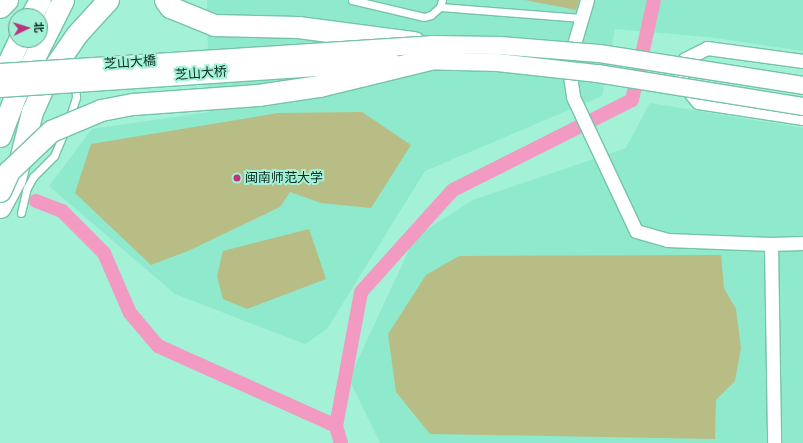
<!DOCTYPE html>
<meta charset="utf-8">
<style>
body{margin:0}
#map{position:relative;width:803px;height:443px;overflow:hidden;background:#a3f1d7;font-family:"Times New Roman","Noto Sans SC",serif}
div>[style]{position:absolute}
.built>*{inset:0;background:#8fe9cc}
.green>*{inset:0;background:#b8bc85}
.canal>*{height:14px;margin:-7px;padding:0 7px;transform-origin:7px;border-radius:7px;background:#f29ac2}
.roads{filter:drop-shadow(1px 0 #75c3aa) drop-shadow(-1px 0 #75c3aa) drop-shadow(0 1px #75c3aa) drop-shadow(0 -1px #75c3aa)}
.service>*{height:7px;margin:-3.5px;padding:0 3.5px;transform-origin:3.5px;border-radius:3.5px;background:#fff}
.minor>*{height:13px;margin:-6.5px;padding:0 6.5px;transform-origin:6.5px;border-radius:6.5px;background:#fff}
.primary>*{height:21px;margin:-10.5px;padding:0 10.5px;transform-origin:10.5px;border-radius:10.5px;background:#fff}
.bridges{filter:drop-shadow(1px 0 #75c3aa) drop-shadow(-1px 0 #75c3aa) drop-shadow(0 1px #75c3aa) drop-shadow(0 -1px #75c3aa)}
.tertiary-bridge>*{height:17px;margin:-8.5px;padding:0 8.5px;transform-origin:8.5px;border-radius:8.5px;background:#fff}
.primary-bridge>*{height:21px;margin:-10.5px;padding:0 10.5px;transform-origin:10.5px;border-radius:10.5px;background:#fff}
.dots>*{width:11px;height:11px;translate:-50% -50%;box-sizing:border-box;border:2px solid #a3f1d7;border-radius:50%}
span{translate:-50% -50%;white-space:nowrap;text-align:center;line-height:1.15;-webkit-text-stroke:4px #a3f1d7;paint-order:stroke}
.street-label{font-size:13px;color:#092b21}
.poi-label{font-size:13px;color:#092b21}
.left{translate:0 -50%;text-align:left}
.north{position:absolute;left:8px;top:8px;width:40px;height:40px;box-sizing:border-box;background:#a3f1d7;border:1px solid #65a28e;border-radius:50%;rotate:86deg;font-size:11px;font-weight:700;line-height:16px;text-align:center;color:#092b21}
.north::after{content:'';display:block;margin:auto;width:14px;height:18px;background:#b8357c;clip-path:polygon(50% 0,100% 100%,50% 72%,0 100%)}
</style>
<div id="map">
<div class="built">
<i style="clip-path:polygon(207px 0,803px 0,803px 51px,708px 37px,615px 29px,602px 96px,425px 171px,327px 329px,305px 344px,175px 294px,49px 186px,92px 129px,209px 112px)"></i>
<i style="clip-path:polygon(650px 103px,803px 128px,803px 443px,380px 443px,349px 379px,415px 237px,473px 200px,626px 148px)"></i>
</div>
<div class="green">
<i style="clip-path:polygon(525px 0,579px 0,576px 10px)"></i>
<i style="clip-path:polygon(362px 112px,411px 145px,371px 208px,321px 203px,290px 192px,280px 207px,188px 251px,151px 265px,75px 193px,91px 144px,278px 113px)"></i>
<i style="clip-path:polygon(309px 229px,326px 279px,247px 309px,223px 299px,217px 276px,223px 251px)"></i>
<i style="clip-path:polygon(721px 255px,724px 288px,736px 309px,741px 348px,735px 381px,716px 400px,715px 439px,430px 434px,396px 392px,388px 334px,426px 275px,459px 256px)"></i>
</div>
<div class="canal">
<i style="left:36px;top:201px;width:28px;rotate:21deg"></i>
<i style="left:62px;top:211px;width:59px;rotate:45deg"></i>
<i style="left:104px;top:253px;width:65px;rotate:66.6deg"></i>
<i style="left:130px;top:313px;width:43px;rotate:49.7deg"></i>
<i style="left:158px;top:346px;width:195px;rotate:24.2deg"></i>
<i style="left:336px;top:426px;width:136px;rotate:-79.4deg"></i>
<i style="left:361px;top:292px;width:137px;rotate:-48deg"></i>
<i style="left:453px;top:190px;width:200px;rotate:-26.7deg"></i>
<i style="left:632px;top:100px;width:102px;rotate:-77.6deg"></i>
<i style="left:336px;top:426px;width:18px;rotate:74deg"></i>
</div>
<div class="roads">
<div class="service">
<i style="left:352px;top:0;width:74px;rotate:13.3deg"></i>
<i style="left:424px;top:17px;width:7px;rotate:-16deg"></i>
<i style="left:431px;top:15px;width:12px;rotate:-42deg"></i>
<i style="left:440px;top:7px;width:7px;rotate:-74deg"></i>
<i style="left:440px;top:7px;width:142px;rotate:4.4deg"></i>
<i style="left:69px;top:119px;width:23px;rotate:-72deg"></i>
<i style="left:76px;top:97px;width:15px;rotate:-94deg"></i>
<i style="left:21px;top:213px;width:26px;rotate:-77deg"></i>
<i style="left:27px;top:188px;width:13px;rotate:-61deg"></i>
<i style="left:33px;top:177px;width:30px;rotate:-45deg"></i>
<i style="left:54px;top:156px;width:28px;rotate:-67deg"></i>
</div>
<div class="minor">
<i style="left:587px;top:0;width:67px;rotate:106.5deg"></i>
<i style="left:568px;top:64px;width:33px;rotate:81deg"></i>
<i style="left:573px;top:97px;width:148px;rotate:64.8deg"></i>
<i style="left:636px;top:231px;width:32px;rotate:16deg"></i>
<i style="left:667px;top:240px;width:104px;rotate:2.2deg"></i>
<i style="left:771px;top:244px;width:199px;rotate:89.1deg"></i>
<i style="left:803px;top:61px;width:97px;rotate:-172.3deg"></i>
<i style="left:707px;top:48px;width:25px;rotate:153deg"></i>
<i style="left:685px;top:59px;width:22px;rotate:103deg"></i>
<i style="left:680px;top:80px;width:28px;rotate:51deg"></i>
<i style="left:698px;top:102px;width:106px;rotate:8.7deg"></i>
<i style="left:771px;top:244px;width:32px;rotate:-2deg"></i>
</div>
<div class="primary">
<i style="left:165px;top:0;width:9px;rotate:54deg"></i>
<i style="left:170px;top:7px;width:48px;rotate:22.2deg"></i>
<i style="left:214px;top:25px;width:84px;rotate:1.4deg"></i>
<i style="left:298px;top:27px;width:117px;rotate:7.4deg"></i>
<i style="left:0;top:7px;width:10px;rotate:-45deg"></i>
<i style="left:31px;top:16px;width:18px;rotate:-61deg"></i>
<i style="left:0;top:80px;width:44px;rotate:-64.6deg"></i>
<i style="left:0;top:136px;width:43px;rotate:-69.4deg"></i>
<i style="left:15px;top:96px;width:107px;rotate:-63.4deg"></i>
<i style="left:0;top:207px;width:32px;rotate:-62deg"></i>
<i style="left:15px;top:179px;width:69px;rotate:-75.8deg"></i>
<i style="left:32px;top:112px;width:39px;rotate:-66deg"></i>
<i style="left:48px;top:76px;width:51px;rotate:-55.4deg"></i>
<i style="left:77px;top:34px;width:46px;rotate:-47.6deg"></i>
</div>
</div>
<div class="bridges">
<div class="tertiary-bridge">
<i style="left:417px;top:60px;width:80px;rotate:1.4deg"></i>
<i style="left:497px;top:62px;width:101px;rotate:6.3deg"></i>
<i style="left:597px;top:73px;width:209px;rotate:9.1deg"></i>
<i style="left:0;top:72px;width:432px;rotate:-3.7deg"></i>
<i style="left:431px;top:44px;width:68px;rotate:0.8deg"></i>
<i style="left:499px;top:45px;width:100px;rotate:4.6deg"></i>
<i style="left:599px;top:53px;width:206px;rotate:8.9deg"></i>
<i style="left:0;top:88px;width:393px;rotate:-3.8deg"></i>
</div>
<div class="primary-bridge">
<i style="left:0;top:191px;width:22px;rotate:-66deg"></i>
<i style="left:9px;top:171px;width:58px;rotate:-43.6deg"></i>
<i style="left:51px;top:131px;width:54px;rotate:-22.8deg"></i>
<i style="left:101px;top:110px;width:33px;rotate:-11deg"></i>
<i style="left:133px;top:104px;width:125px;rotate:-4.1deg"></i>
<i style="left:258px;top:95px;width:62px;rotate:-8.4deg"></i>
<i style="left:319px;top:86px;width:114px;rotate:-13.7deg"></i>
</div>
</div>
<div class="dots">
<i style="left:237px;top:178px;background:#b8357c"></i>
</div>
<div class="street-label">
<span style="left:130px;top:63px;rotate:-4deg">芝山大橋</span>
<span style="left:201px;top:74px;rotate:-4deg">芝山大桥</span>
</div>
<div class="poi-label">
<span class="left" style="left:245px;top:178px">闽南师范大学</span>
</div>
<div class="north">北</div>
</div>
